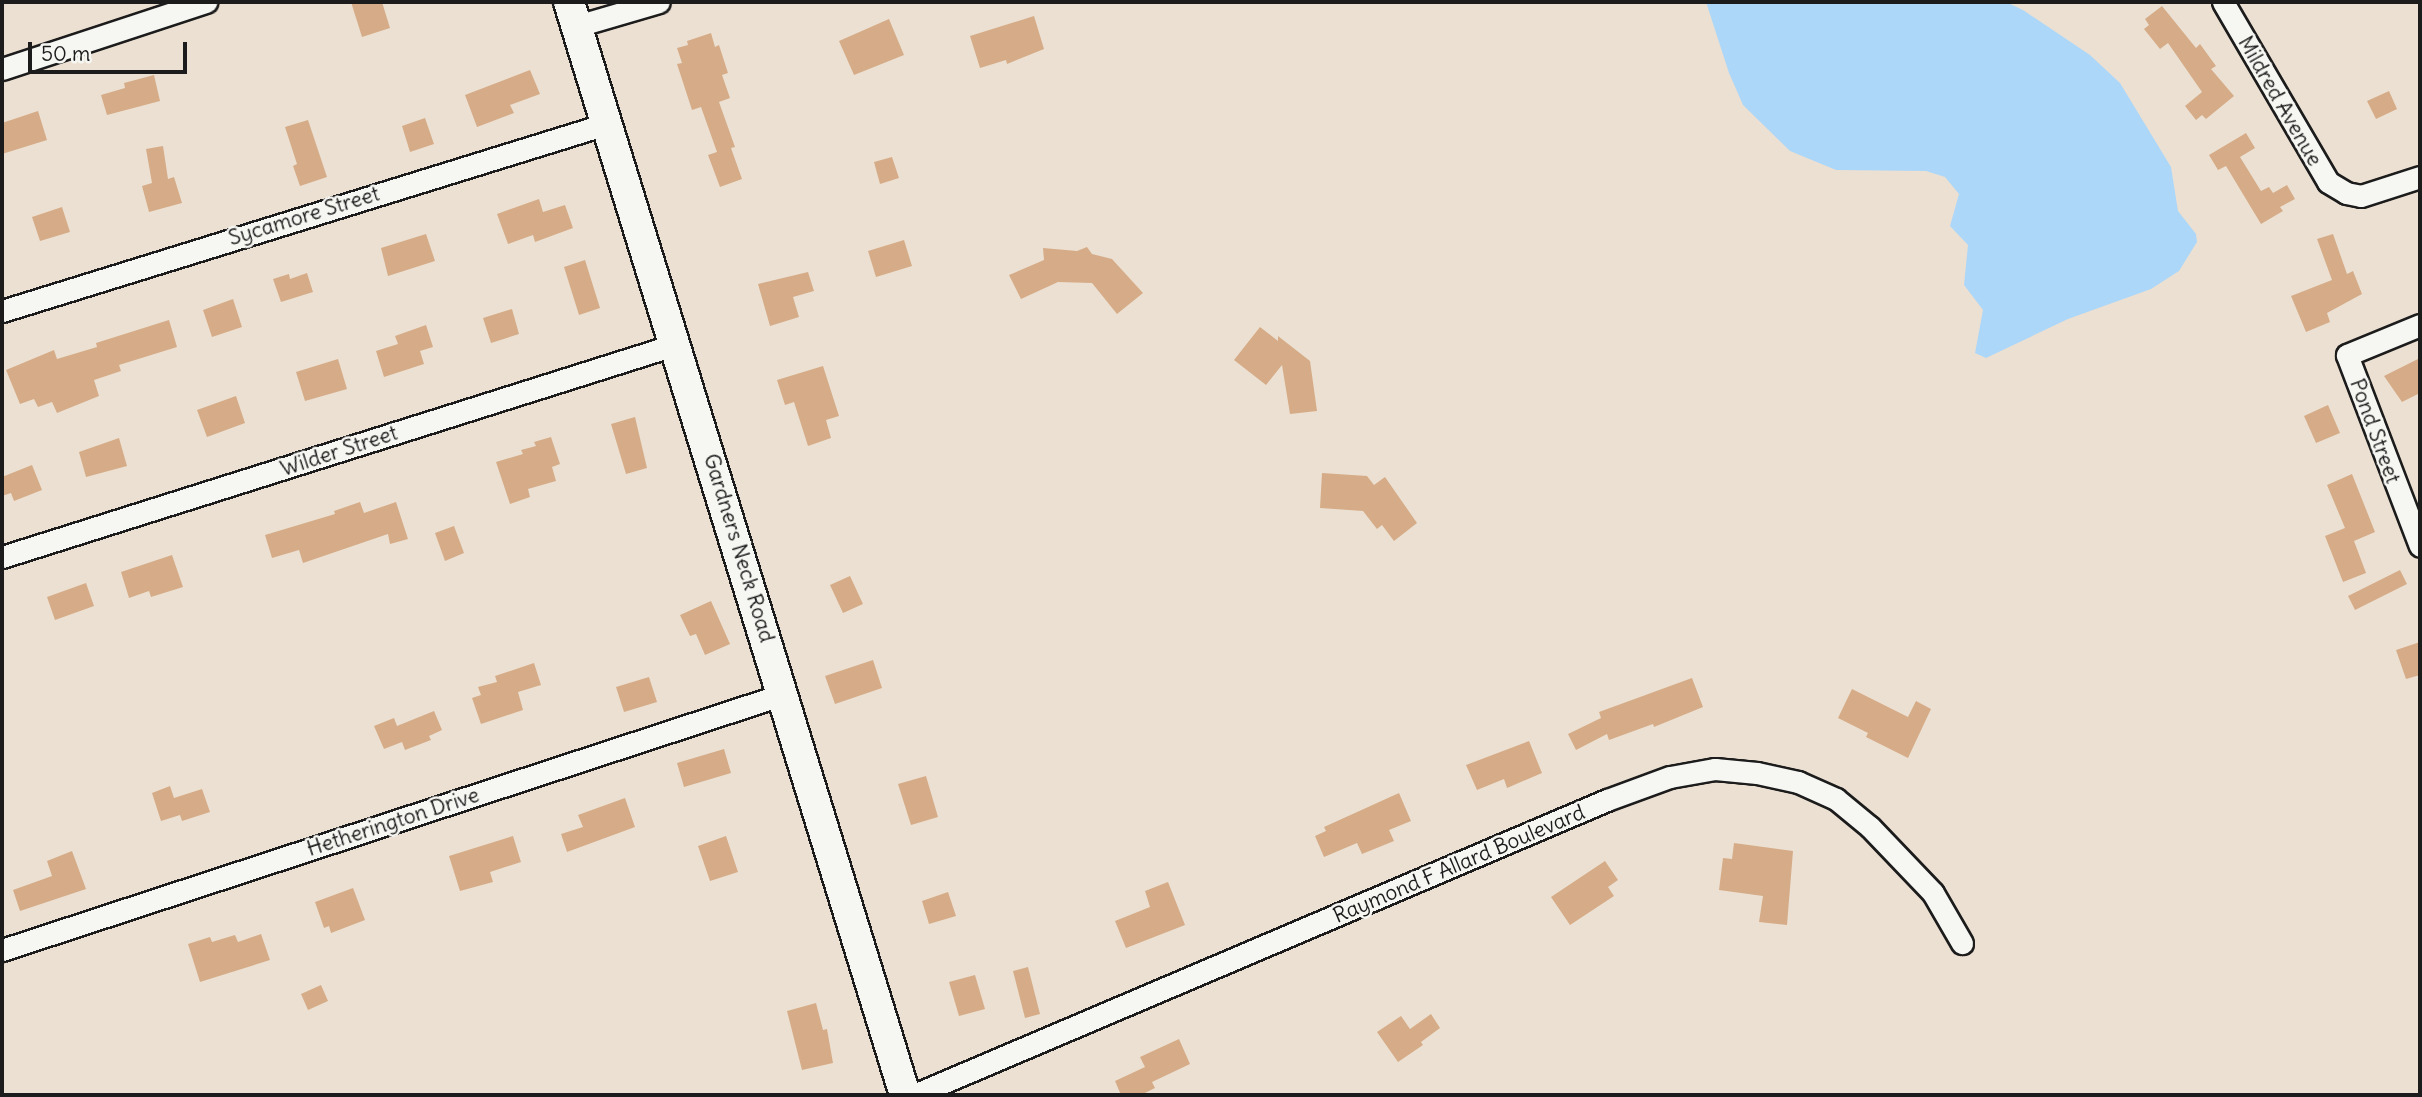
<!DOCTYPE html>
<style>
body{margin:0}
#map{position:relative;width:2422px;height:1097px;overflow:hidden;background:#ece0d2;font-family:Delius,sans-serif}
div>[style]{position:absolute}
.water>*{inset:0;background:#add7f8}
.building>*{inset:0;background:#d5ac87}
.roads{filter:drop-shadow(2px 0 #1c1c1c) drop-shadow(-2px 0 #1c1c1c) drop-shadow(0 2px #1c1c1c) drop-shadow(0 -2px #1c1c1c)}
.street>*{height:21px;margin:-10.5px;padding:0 10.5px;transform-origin:10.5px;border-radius:10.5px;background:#f6f6f2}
.secondary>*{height:30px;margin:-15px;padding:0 15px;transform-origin:15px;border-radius:15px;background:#f6f6f2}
span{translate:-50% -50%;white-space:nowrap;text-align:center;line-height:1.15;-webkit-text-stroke:5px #f6f6f2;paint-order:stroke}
.street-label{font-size:21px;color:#1c1c1c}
.frame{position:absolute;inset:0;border:4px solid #1c1c1c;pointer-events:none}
.scale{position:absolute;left:28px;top:42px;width:159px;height:32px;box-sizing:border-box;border:4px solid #1c1c1c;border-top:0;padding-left:9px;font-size:21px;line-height:24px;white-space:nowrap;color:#1c1c1c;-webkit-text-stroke:5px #f6f6f2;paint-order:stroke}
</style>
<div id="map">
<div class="water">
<i style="clip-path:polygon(1706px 2px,2006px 2px,2023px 10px,2090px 55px,2120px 83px,2171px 167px,2178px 211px,2196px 234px,2197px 242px,2179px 271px,2151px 289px,2068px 319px,1986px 358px,1975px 353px,1983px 310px,1964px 285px,1968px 245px,1950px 226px,1959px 194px,1945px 177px,1926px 171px,1836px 170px,1790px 151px,1743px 105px,1729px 73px)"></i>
</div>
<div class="building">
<i style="clip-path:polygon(351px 2px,382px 2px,390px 28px,362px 37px)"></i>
<i style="clip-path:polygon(2162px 6px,2196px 48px,2200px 44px,2216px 66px,2211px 69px,2234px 96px,2206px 119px,2202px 115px,2196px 120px,2185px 106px,2202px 92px,2168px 43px,2160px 49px,2144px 29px,2149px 25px,2145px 19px)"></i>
<i style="clip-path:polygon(1034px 16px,1044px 49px,1007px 64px,1006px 60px,980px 68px,970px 36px)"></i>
<i style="clip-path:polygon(889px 19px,904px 55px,854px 75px,839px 41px)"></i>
<i style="clip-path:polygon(711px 33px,715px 47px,719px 45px,728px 73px,722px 75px,730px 98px,719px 102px,735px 147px,731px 148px,742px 179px,720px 187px,708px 155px,717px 152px,701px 107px,692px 110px,677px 64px,682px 63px,677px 48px,688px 45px,687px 41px)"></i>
<i style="clip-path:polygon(530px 70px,540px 94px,510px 105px,514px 113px,477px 127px,465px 95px)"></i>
<i style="clip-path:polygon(154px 75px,160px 101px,107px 115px,101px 95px,125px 88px,124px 83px)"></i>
<i style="clip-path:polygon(2389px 91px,2397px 109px,2376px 119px,2367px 101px)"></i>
<i style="clip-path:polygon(38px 111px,47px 140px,2px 154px,2px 123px)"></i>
<i style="clip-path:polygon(425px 118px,434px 144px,410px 152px,402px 126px)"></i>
<i style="clip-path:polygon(308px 120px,327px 177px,300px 186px,293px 166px,297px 164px,285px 127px)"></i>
<i style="clip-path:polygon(2246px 133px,2255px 148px,2240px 157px,2261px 191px,2269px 187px,2273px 193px,2287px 185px,2295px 199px,2280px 207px,2283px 211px,2261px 224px,2226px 166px,2218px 170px,2209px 155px)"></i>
<i style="clip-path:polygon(163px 146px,168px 179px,174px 177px,182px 203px,149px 212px,142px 186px,152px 183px,146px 149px)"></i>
<i style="clip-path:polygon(892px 157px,899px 178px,880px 184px,874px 162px)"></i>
<i style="clip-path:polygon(539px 199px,543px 212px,565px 205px,573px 228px,535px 242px,533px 235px,508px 244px,497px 214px)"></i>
<i style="clip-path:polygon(62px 207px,70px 232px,40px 241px,32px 217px)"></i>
<i style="clip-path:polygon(426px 234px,435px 261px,388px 276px,381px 248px)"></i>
<i style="clip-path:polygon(2333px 234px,2347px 274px,2353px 271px,2362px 294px,2327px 313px,2330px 322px,2306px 332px,2291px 296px,2332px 280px,2317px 239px)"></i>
<i style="clip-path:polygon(904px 240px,912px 266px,876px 277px,868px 251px)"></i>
<i style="clip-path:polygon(1087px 247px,1092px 254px,1112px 259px,1143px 293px,1117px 314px,1092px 283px,1058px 282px,1021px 299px,1009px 275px,1044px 260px,1043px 248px,1077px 251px)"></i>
<i style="clip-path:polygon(585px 260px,600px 308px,579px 315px,564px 267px)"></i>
<i style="clip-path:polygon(808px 272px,814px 291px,793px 297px,799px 317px,770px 326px,758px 284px)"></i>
<i style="clip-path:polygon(307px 273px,313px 292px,281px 302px,273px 279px,289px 274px,290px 279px)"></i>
<i style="clip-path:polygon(233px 299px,242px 327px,212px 337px,203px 310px)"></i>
<i style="clip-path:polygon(512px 309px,519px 334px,491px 343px,483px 318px)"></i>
<i style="clip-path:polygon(169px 320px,177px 347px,119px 365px,121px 371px,94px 380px,99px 396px,57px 413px,52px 402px,38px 407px,34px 399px,20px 404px,6px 370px,54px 350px,57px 359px,97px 347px,96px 343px)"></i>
<i style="clip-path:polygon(426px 325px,433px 347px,420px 351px,424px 364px,384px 377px,376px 351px,398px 344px,395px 336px)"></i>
<i style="clip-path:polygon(1260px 327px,1278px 341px,1278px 336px,1310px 361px,1317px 411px,1290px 414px,1282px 365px,1266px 385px,1234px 360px)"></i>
<i style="clip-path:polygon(2420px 358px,2420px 393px,2402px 402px,2384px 376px)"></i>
<i style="clip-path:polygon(338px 359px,347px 389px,305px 401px,296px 372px)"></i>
<i style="clip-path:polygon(823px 366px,839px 416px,826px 420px,831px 438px,808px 446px,794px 402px,785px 405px,777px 380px)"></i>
<i style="clip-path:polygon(236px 396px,245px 423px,207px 437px,197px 410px)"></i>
<i style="clip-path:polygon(2328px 405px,2340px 433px,2316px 443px,2304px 416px)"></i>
<i style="clip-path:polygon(635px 417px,647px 468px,626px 474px,611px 424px)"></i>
<i style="clip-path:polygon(551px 437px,560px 464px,552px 467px,556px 481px,528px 489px,530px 497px,510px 504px,496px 462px,523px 454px,521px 450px,536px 446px,534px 442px)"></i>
<i style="clip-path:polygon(119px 438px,127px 466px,86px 477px,79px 452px)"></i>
<i style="clip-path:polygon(32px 465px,42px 490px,14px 501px,11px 493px,2px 496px,2px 477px)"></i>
<i style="clip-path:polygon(1322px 473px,1367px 476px,1374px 485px,1385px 477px,1417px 523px,1394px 541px,1382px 525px,1377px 529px,1363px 511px,1320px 508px)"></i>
<i style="clip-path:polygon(2352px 474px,2375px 532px,2354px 541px,2366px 573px,2343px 582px,2325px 536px,2345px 528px,2327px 485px)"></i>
<i style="clip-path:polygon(360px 502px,364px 513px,396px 502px,408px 539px,390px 544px,388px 534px,303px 563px,299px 550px,272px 558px,265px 535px,335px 514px,334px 511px)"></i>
<i style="clip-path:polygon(454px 526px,464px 553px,445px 561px,435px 533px)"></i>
<i style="clip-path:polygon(172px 555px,183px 587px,151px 597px,149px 591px,129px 598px,121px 572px)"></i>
<i style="clip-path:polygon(2400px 570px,2407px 584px,2355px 610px,2348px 596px)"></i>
<i style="clip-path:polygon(850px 576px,863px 604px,843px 613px,830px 585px)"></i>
<i style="clip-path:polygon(86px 583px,94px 606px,55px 620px,47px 597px)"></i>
<i style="clip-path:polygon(711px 601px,730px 644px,705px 655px,696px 634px,690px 636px,680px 615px)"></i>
<i style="clip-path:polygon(2420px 642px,2420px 675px,2406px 679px,2396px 650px)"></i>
<i style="clip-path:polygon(873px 660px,882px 688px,835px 704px,825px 676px)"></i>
<i style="clip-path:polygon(534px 663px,541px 685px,518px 692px,523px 710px,481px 724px,472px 698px,481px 695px,478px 687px,497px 682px,495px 676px)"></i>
<i style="clip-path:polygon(649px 677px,657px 702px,624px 712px,616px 687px)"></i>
<i style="clip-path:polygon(1692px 678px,1703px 707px,1654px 727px,1653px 724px,1609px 740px,1607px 734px,1576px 750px,1568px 734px,1601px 718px,1599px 712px)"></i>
<i style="clip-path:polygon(1852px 689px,1908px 717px,1916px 701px,1931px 709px,1908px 758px,1866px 737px,1868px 733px,1838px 718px)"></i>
<i style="clip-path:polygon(434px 711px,442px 730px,429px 736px,431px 740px,405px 750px,402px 742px,384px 749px,374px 726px,394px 718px,397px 726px)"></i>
<i style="clip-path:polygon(1529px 741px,1542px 773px,1507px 788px,1504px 779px,1477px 790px,1466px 765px)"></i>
<i style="clip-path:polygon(724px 749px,731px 773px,684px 787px,677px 763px)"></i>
<i style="clip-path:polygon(926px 776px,938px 817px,911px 825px,898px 784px)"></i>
<i style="clip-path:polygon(170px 786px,174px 798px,202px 789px,210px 812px,182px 821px,180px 815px,161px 821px,152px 793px)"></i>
<i style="clip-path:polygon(1399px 793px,1411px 821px,1389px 830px,1394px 841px,1362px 854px,1357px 843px,1324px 857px,1315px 836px,1326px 831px,1324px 827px)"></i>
<i style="clip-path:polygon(625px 798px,635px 827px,567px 852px,561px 834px,583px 827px,578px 815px)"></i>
<i style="clip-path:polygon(513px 836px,521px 862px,490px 872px,493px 882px,460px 891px,449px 856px)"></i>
<i style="clip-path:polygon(726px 836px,738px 872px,710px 881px,698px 846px)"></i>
<i style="clip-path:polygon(1734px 843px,1793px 851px,1787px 925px,1759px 922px,1763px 896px,1719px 890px,1723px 858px,1732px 859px)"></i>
<i style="clip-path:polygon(72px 851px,86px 889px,20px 911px,13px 890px,52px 876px,47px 861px)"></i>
<i style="clip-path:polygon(1605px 861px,1618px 880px,1608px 887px,1614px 896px,1570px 925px,1551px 897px)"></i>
<i style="clip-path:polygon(1168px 882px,1185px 925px,1126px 948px,1115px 921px,1150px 907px,1145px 891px)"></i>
<i style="clip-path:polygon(353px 888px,365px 920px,331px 933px,329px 926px,324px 928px,315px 902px)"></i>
<i style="clip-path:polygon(948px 892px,956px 916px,929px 924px,922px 901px)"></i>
<i style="clip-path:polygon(261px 934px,270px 960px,200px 982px,188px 944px,210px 937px,212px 942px,235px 935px,238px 942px)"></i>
<i style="clip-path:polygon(1028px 967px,1040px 1014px,1025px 1018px,1013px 971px)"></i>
<i style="clip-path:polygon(975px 975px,985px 1009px,959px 1016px,949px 982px)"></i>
<i style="clip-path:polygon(321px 985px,328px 1001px,308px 1010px,301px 994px)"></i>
<i style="clip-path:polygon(816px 1003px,823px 1030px,827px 1029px,833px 1063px,802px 1070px,787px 1011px)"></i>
<i style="clip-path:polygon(1431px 1014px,1440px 1028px,1421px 1042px,1423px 1045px,1398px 1062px,1377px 1032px,1401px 1016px,1410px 1029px)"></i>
<i style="clip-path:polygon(1179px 1039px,1190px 1064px,1152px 1082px,1155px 1088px,1141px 1095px,1121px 1095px,1115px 1081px,1145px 1067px,1140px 1057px)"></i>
</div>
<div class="roads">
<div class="street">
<i style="left:2223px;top:2px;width:208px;rotate:59.7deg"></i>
<i style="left:2328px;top:182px;width:21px;rotate:31deg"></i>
<i style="left:2346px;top:193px;width:15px;rotate:11deg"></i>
<i style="left:2361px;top:196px;width:62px;rotate:-17.9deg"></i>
<i style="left:577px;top:26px;width:85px;rotate:-16.3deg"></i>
<i style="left:2px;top:69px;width:215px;rotate:-18.2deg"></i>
<i style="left:2px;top:311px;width:632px;rotate:-17.2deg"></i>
<i style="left:2420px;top:325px;width:79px;rotate:157.7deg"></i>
<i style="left:2347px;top:355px;width:204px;rotate:69.1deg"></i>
<i style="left:2px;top:557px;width:708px;rotate:-17.51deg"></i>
<i style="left:2px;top:950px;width:823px;rotate:-18.13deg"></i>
<i style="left:914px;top:1095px;width:753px;rotate:-23.06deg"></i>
<i style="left:1607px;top:800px;width:67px;rotate:-20.1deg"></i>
<i style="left:1670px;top:777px;width:46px;rotate:-10.1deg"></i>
<i style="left:1715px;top:769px;width:42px;rotate:5.4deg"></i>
<i style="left:1757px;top:773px;width:42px;rotate:12.4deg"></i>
<i style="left:1798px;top:782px;width:42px;rotate:24.1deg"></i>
<i style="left:1836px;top:799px;width:44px;rotate:39.5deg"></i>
<i style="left:1870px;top:827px;width:91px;rotate:46.3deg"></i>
<i style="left:1933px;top:893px;width:58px;rotate:59.9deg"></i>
</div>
<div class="secondary">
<i style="left:569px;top:2px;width:1143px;rotate:72.91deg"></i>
</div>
</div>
<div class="street-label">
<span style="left:2280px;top:101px;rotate:60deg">Mildred Avenue</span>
<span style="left:304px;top:216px;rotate:-17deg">Sycamore Street</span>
<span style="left:2375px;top:431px;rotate:70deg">Pond Street</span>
<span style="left:339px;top:451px;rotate:-18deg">Wilder Street</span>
<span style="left:739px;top:548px;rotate:73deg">Gardners Neck Road</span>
<span style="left:393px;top:822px;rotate:-18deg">Hetherington Drive</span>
<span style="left:1459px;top:864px;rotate:-23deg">Raymond F Allard Boulevard</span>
</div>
<div class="frame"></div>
<div class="scale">50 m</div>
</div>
